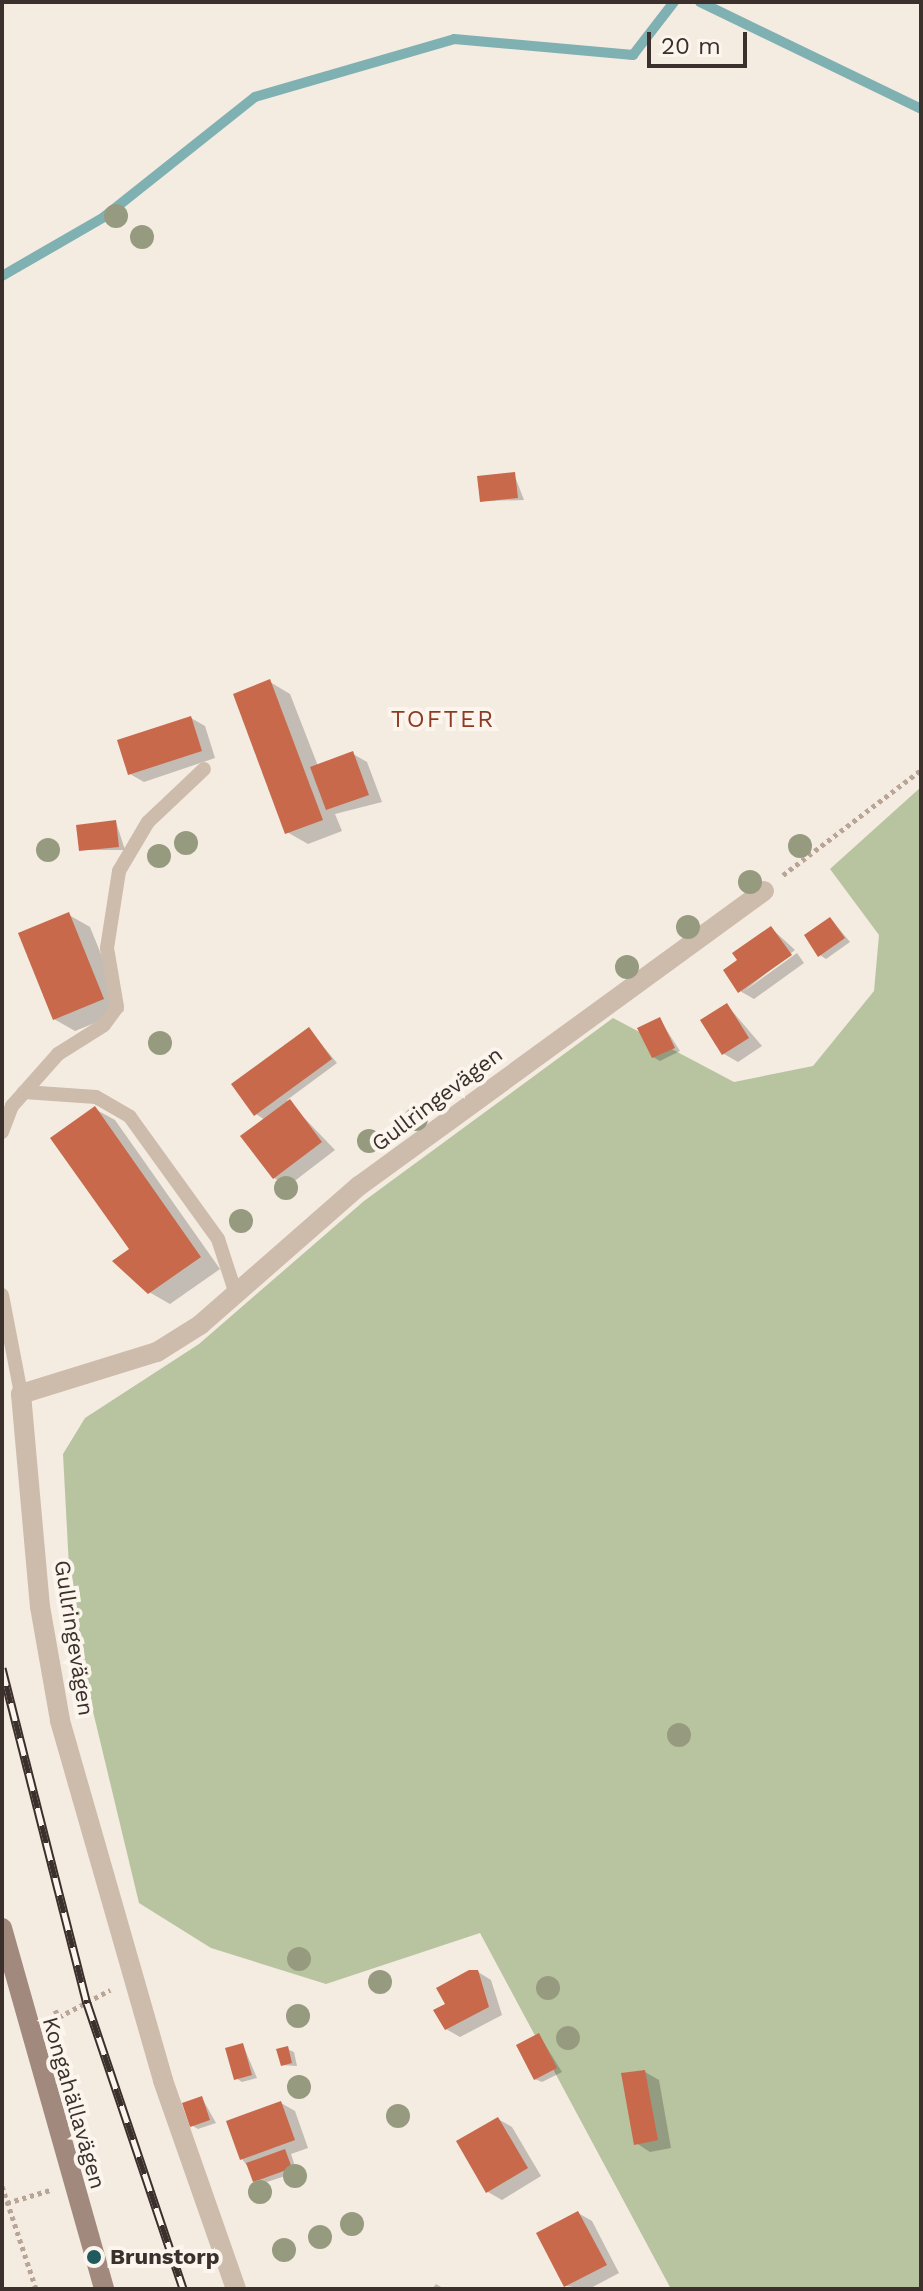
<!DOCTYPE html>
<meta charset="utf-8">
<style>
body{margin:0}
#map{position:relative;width:923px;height:2291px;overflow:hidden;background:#f4ebe1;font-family:"Work Sans",sans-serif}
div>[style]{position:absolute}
.green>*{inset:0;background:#b8c4a0}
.shadow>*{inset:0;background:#0003}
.stream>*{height:10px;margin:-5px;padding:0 5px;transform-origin:5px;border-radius:5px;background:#7fb0b2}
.building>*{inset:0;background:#c8694b}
.path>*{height:5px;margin-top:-2.5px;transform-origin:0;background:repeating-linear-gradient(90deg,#b9a596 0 4px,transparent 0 8px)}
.service>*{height:14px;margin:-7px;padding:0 7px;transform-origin:7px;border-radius:7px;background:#cdbbac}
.minor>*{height:20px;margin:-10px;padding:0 10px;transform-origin:10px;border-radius:10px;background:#cdbbac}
.secondary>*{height:20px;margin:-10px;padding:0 10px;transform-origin:10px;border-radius:10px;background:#a18a7d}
.rail>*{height:9px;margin-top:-4.5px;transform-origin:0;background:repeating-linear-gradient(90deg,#fbf5ee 0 18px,#3b302b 0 36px);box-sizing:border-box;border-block:2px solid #3b302b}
.trees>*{width:24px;height:24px;margin:-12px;border-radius:50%;background:#969b7f}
.dots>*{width:22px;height:22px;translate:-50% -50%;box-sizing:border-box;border:4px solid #fbf5ee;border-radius:50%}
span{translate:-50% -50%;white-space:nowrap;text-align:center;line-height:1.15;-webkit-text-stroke:8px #fbf5ee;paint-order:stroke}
.street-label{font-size:22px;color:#3b302b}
.poi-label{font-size:22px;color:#3b302b;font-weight:700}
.left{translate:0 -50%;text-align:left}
.neighbourhood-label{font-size:24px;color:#8c3b22;letter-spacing:2px}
.frame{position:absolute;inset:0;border:4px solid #3b302b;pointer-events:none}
.scale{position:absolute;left:647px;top:32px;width:100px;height:36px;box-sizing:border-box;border:4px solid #3b302b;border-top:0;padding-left:10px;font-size:24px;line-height:28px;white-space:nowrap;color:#3b302b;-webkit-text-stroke:6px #fbf5ee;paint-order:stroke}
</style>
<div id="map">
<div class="green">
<i style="clip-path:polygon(921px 787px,921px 2289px,671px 2289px,480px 1933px,326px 1984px,211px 1948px,139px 1903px,72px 1624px,63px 1454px,85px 1418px,199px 1344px,364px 1201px,613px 1018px,734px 1082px,813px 1066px,874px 991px,879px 935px,830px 869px)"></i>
</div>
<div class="shadow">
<i style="clip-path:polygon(514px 474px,524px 500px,482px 501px)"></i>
<i style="clip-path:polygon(270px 682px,290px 694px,318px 766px,353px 754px,367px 762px,382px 802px,335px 814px,342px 831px,308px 844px,287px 832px)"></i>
<i style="clip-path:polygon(191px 718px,205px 726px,215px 758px,144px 782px,130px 774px)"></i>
<i style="clip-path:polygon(116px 822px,125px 850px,81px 850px)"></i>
<i style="clip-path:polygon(69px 915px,90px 927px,124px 1011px,75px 1031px,54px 1019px)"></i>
<i style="clip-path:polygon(831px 919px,850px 942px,826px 959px,820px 955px)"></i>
<i style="clip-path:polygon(771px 928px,795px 950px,743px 992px,797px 953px,804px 963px,754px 999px,740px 991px)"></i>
<i style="clip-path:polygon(727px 1005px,762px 1046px,738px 1062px,724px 1054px)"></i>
<i style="clip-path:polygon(660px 1020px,680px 1051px,660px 1061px,653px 1057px)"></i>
<i style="clip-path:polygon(309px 1029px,337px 1063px,287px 1100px,335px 1150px,288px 1186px,274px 1178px,265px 1120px,256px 1114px)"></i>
<i style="clip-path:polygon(95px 1109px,115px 1120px,220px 1269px,170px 1304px,149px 1292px,132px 1249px)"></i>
<i style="clip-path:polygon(478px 1972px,491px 1980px,502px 2015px,460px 2037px,446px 2029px,448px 2005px)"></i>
<i style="clip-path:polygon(539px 2035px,562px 2072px,542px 2082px,535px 2079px)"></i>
<i style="clip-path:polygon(243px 2045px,257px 2078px,242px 2082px,236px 2078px)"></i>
<i style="clip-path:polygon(287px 2049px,294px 2052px,297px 2066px,282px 2065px)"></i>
<i style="clip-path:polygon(645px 2072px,659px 2080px,671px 2148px,650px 2152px,636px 2143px)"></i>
<i style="clip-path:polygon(202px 2098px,216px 2123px,198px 2129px,191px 2125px)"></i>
<i style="clip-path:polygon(281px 2103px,295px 2111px,308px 2148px,291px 2154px,297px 2172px,261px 2184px,242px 2159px)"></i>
<i style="clip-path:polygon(498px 2119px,512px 2127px,541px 2176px,502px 2200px,488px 2192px)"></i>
<i style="clip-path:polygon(578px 2213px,592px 2221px,619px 2273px,589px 2289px,566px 2286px)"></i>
<i style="clip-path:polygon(436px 2284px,443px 2288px,443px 2289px,432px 2289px)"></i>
</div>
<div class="stream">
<i style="left:700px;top:2px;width:246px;rotate:25.8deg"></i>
<i style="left:2px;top:276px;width:118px;rotate:-30deg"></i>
<i style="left:104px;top:217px;width:193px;rotate:-38.5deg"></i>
<i style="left:255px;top:97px;width:207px;rotate:-16.2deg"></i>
<i style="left:454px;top:39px;width:180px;rotate:5.1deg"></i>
<i style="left:633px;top:55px;width:67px;rotate:-52.3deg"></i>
</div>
<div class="building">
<i style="clip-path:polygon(515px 472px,518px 498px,480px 502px,477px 476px)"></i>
<i style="clip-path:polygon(270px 679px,323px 820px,285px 834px,233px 694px)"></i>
<i style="clip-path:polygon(191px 716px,202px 751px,128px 775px,117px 740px)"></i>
<i style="clip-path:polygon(353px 751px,369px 795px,326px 810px,310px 767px)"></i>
<i style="clip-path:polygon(116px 820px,119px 847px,79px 851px,76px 825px)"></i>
<i style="clip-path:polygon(69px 912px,104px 999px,53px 1020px,18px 933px)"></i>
<i style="clip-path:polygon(830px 917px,845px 938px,818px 957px,804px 935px)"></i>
<i style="clip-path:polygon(771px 926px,792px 955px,738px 993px,723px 970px,737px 960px,732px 953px)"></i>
<i style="clip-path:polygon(727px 1003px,749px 1038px,722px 1055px,700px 1020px)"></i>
<i style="clip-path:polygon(660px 1017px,675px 1048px,652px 1058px,637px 1028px)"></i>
<i style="clip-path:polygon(309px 1027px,332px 1059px,254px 1116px,231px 1084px)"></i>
<i style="clip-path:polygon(290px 1099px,322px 1142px,273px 1179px,240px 1136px)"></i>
<i style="clip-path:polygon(95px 1106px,201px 1257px,148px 1294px,112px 1261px,129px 1249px,50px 1138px)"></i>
<i style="clip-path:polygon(469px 1970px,478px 1970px,489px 2007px,445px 2030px,433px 2010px,445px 2004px,436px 1988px)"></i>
<i style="clip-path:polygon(539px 2033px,557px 2068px,534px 2080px,516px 2045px)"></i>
<i style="clip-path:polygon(243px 2043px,252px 2075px,234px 2080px,225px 2048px)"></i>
<i style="clip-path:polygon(288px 2046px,292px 2063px,281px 2066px,276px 2049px)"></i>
<i style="clip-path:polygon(645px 2070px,658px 2140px,634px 2145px,621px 2073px)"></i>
<i style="clip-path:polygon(202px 2096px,210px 2120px,190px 2127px,182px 2103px)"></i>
<i style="clip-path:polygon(281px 2101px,295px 2140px,240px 2160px,226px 2121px)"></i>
<i style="clip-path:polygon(498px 2117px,528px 2168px,486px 2193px,456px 2141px)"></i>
<i style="clip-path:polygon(285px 2149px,292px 2168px,253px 2182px,246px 2163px)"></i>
<i style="clip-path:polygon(578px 2211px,607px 2265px,564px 2287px,536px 2233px)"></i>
</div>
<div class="path">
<i style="left:783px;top:875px;width:173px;rotate:-37.3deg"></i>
<i style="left:55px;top:2010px;width:8px;rotate:60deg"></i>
<i style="left:59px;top:2017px;width:58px;rotate:-27.9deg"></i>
<i style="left:2px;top:2186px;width:108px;rotate:71.7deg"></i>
<i style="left:7px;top:2203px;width:45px;rotate:-16.8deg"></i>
</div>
<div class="service">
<i style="left:24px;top:1092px;width:72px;rotate:4deg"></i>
<i style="left:96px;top:1097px;width:39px;rotate:30deg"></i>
<i style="left:130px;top:1117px;width:150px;rotate:54.2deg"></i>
<i style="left:218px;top:1239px;width:55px;rotate:71.9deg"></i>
<i style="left:2px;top:1132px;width:28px;rotate:-69deg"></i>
<i style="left:12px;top:1106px;width:69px;rotate:-48.5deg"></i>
<i style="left:58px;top:1054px;width:54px;rotate:-32.2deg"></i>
<i style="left:104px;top:1025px;width:22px;rotate:-54deg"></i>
<i style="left:117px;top:1007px;width:60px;rotate:-99.6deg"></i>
<i style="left:107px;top:948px;width:78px;rotate:-81.1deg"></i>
<i style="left:119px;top:871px;width:57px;rotate:-59.4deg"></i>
<i style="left:148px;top:822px;width:77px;rotate:-43.4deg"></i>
<i style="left:2px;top:1295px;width:101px;rotate:79.1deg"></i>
</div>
<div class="minor">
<i style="left:236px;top:2289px;width:221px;rotate:-109.3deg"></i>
<i style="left:163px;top:2080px;width:374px;rotate:-106deg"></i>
<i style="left:60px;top:1720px;width:115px;rotate:-100deg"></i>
<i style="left:40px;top:1607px;width:214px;rotate:-95.1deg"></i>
<i style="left:21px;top:1394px;width:142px;rotate:-17.2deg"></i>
<i style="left:157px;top:1352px;width:51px;rotate:-32.1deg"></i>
<i style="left:200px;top:1325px;width:211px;rotate:-41.2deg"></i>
<i style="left:359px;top:1186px;width:501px;rotate:-36.07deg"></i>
</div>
<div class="secondary">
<i style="left:2px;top:1928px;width:375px;rotate:74.2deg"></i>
</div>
<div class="rail">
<i style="left:2px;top:1668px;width:346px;rotate:75.8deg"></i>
<i style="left:87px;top:2003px;width:302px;rotate:71.4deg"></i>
</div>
<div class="trees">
<i style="left:116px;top:216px"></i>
<i style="left:142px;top:237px"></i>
<i style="left:186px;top:843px"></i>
<i style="left:800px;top:846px"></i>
<i style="left:48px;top:850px"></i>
<i style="left:159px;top:856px"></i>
<i style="left:750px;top:882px"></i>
<i style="left:688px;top:927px"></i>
<i style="left:627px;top:967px"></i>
<i style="left:160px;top:1043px"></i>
<i style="left:416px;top:1119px"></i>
<i style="left:369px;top:1141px"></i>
<i style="left:286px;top:1188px"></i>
<i style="left:241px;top:1221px"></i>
<i style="left:679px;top:1735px"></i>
<i style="left:299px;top:1959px"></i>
<i style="left:380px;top:1982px"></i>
<i style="left:548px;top:1988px"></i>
<i style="left:298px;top:2016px"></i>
<i style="left:568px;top:2038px"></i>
<i style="left:299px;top:2087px"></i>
<i style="left:398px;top:2116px"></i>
<i style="left:295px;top:2176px"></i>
<i style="left:260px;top:2192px"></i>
<i style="left:352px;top:2224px"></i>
<i style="left:320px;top:2237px"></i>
<i style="left:284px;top:2250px"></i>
</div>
<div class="dots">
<i style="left:94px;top:2257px;background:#1f5a5e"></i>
</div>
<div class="street-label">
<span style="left:437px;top:1099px;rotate:-37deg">Gullringevägen</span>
<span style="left:74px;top:1638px;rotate:81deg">Gullringevägen</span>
<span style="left:74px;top:2103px;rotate:74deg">Kongahällavägen</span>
</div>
<div class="poi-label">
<span class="left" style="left:110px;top:2257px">Brunstorp</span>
</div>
<div class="neighbourhood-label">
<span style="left:443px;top:720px">TOFTER</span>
</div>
<div class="frame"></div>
<div class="scale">20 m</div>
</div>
